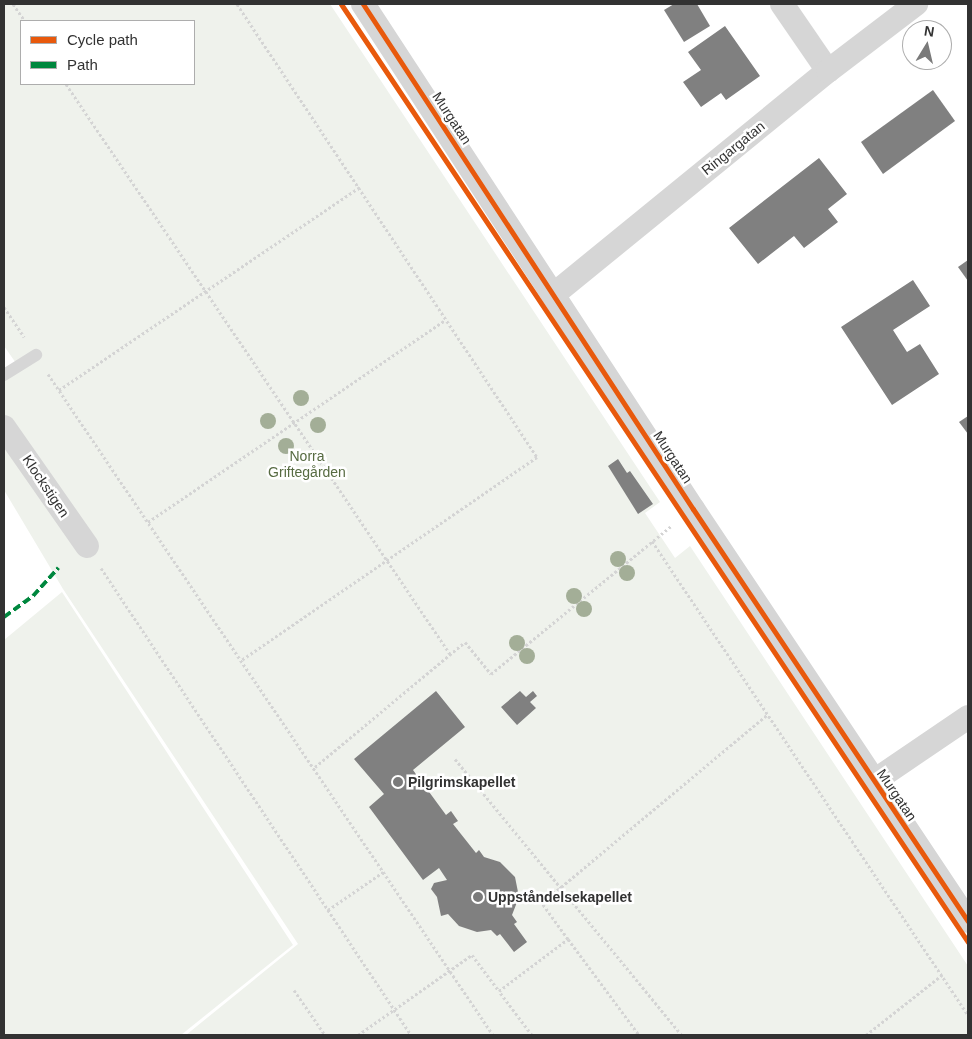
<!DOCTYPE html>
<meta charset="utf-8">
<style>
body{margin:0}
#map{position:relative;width:972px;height:1039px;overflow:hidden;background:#fff;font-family:Helvetica,sans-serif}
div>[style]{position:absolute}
.green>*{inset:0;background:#eff2ec}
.building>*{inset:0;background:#808080}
.path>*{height:3px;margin-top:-1.5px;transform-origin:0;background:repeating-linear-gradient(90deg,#d4d4d4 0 2.5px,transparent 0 5px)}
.service>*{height:12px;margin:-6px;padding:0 6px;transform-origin:6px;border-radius:6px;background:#d6d6d6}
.minor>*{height:24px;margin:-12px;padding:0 12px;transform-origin:12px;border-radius:12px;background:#d6d6d6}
.quiet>*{height:4px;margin-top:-2px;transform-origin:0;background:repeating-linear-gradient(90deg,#00873e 0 8px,transparent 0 12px)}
.cycleway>*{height:5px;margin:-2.5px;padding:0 2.5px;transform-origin:2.5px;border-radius:2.5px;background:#e8590c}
.trees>*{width:16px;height:16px;margin:-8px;border-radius:50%;background:#a3ae97}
.dots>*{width:14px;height:14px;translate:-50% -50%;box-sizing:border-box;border:2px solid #fff;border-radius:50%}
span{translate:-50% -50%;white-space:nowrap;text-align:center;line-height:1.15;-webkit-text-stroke:5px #fff;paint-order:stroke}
.street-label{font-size:14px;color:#323232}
.park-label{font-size:14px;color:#576b42}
.poi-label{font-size:14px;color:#323232;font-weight:700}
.left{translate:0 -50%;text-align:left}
.frame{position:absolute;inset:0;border:5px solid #323232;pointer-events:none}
.legend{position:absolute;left:20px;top:20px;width:175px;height:65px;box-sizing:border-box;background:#fff;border:1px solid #adadad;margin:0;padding:6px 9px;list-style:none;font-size:15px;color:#323232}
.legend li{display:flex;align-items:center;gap:10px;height:25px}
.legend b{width:25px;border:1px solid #adadad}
.north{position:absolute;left:902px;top:20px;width:50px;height:50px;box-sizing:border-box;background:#fff;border:1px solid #adadad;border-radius:50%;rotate:9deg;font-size:14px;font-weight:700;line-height:20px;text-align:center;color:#323232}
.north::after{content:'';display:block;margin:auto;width:18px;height:22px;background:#7a7a7a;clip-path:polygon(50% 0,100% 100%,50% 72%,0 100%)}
</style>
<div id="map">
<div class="green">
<i style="clip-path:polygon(evenodd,4px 4px,330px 4px,660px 502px,645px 513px,675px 558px,690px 546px,968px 966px,968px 1035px,186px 1035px,298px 944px,63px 589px,4px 490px,4px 380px,18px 366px,4px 346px,4px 4px,21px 21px,194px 21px,194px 84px,21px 84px,21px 21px)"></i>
<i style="clip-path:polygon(62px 592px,293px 945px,181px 1035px,4px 1035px,4px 640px)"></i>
</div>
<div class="building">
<i style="clip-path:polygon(674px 4px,697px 4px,710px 26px,684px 42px,664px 10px)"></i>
<i style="clip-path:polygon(725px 26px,760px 76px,726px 100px,721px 93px,701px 107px,683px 82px,701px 70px,688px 52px)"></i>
<i style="clip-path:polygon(933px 90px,955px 121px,883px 174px,861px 142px)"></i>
<i style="clip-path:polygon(819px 158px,847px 194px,828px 209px,838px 222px,804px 248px,794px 236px,758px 264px,729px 228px)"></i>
<i style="clip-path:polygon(968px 260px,968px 281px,958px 267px)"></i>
<i style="clip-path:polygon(913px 280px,930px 306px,893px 330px,907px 352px,920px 344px,939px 374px,892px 405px,841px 327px)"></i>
<i style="clip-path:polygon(968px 416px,968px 434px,959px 422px)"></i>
<i style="clip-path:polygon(618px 459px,627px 473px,630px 471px,653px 504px,638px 514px,608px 466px)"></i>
<i style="clip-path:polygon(436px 691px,465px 727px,413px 770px,446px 815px,451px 811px,458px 821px,453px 824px,476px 853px,479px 850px,484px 857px,500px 862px,515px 877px,519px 897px,512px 915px,517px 922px,514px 924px,527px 942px,514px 952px,500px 934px,497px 936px,491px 930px,477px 932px,459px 926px,448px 914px,441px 916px,437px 897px,431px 889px,434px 883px,447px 880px,439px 868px,423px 880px,369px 807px,384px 794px,354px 759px)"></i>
<i style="clip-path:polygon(520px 691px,526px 697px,533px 691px,537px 696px,530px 702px,536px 708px,517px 725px,501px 707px)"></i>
</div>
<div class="path">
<i style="left:13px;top:4px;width:21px;rotate:55deg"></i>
<i style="left:237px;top:4px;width:543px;rotate:56.49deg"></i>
<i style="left:537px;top:457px;width:358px;rotate:145.5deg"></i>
<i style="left:66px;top:84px;width:687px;rotate:56.03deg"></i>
<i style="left:4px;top:307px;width:36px;rotate:56deg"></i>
<i style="left:48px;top:374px;width:797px;rotate:56.05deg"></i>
<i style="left:59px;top:390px;width:363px;rotate:-34deg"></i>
<i style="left:148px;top:522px;width:359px;rotate:-34.2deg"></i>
<i style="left:652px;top:541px;width:570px;rotate:56.31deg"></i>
<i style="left:101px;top:568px;width:561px;rotate:56.42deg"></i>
<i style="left:455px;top:759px;width:357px;rotate:50.6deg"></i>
<i style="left:315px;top:767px;width:195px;rotate:-39.8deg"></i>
<i style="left:465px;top:642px;width:41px;rotate:50.9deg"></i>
<i style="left:491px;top:674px;width:233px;rotate:-39.4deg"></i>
<i style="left:328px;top:910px;width:67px;rotate:-34.6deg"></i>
<i style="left:568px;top:939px;width:44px;rotate:-125.8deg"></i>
<i style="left:542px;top:903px;width:293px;rotate:-39.9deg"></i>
<i style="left:294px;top:990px;width:55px;rotate:55.4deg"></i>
<i style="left:244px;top:1034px;width:1px;rotate:45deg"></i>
<i style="left:358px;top:1035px;width:139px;rotate:-35.1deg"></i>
<i style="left:472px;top:955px;width:45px;rotate:53.1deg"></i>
<i style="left:532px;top:1035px;width:55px;rotate:-126.9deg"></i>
<i style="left:499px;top:991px;width:86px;rotate:-37deg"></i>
<i style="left:568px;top:939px;width:119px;rotate:53.5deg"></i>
<i style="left:866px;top:1035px;width:97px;rotate:-38.3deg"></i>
</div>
<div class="service">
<i style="left:4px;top:375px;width:38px;rotate:-32deg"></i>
</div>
<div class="minor">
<i style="left:363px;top:4px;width:603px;rotate:56.84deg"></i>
<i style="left:693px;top:509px;width:495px;rotate:56.3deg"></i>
<i style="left:782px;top:4px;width:81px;rotate:55.5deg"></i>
<i style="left:553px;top:295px;width:355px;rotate:-39.2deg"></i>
<i style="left:828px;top:71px;width:111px;rotate:-37.3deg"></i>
<i style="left:4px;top:427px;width:145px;rotate:55.1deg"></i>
<i style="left:874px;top:781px;width:114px;rotate:-34.2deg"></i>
</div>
<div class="quiet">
<i style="left:4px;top:617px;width:36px;rotate:-36deg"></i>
<i style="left:33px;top:596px;width:38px;rotate:-48deg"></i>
</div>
<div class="cycleway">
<i style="left:341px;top:4px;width:1128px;rotate:56.24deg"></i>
<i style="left:363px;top:4px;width:603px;rotate:56.84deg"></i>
<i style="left:693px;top:509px;width:495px;rotate:56.3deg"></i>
</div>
<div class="trees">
<i style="left:301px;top:398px"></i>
<i style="left:268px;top:421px"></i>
<i style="left:318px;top:425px"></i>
<i style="left:286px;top:446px"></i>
<i style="left:618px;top:559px"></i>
<i style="left:627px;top:573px"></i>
<i style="left:574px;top:596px"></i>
<i style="left:584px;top:609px"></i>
<i style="left:517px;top:643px"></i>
<i style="left:527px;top:656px"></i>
</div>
<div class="dots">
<i style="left:398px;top:782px;background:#7a7a7a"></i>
<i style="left:478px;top:897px;background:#7a7a7a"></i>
</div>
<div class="street-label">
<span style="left:452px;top:118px;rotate:57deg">Murgatan</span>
<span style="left:733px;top:148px;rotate:-39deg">Ringargatan</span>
<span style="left:673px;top:457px;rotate:57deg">Murgatan</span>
<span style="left:46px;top:486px;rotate:56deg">Klockstigen</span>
<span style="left:897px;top:795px;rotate:56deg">Murgatan</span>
</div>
<div class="park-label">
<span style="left:307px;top:464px">Norra<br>Griftegården</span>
</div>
<div class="poi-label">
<span class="left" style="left:408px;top:782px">Pilgrimskapellet</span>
<span class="left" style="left:488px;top:897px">Uppståndelsekapellet</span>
</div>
<div class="frame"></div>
<ul class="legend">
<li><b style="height:6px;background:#e8590c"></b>Cycle path</li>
<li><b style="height:6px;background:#00873e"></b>Path</li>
</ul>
<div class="north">N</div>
</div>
